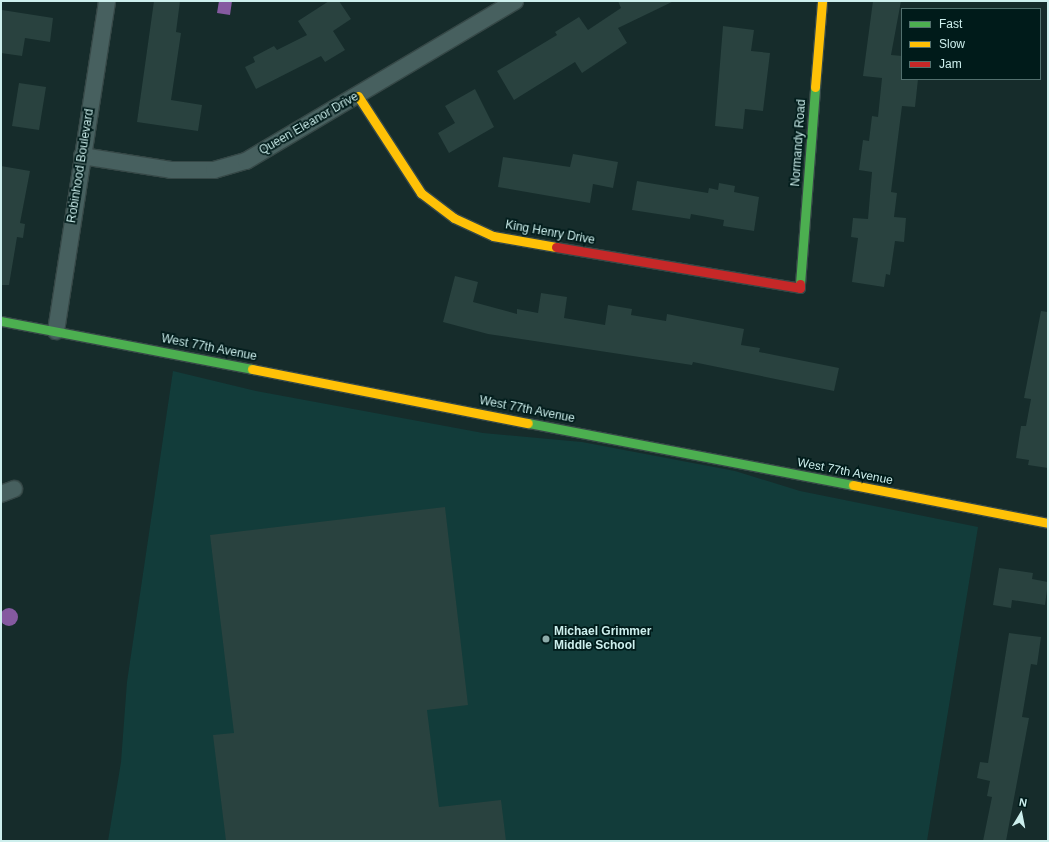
<!DOCTYPE html>
<style>
body{margin:0}
#map{position:relative;width:1049px;height:842px;overflow:hidden;background:#162c2b;font-family:Arial,sans-serif}
div>[style]{position:absolute}
.built>*{inset:0;background:#123c3a}
.water>*{inset:0;background:#855aa0}
.round{border-radius:50%}
.building>*{inset:0;background:#29423f}
.roads{filter:drop-shadow(1px 0 #364847) drop-shadow(-1px 0 #364847) drop-shadow(0 1px #364847) drop-shadow(0 -1px #364847)}
.street>*{height:16px;margin:-8px;padding:0 8px;transform-origin:8px;border-radius:8px;background:#47605f}
.fast>*{height:9px;margin:-4.5px;padding:0 4.5px;transform-origin:4.5px;border-radius:4.5px;background:#4caf50}
.slow>*{height:9px;margin:-4.5px;padding:0 4.5px;transform-origin:4.5px;border-radius:4.5px;background:#ffc107}
.jam>*{height:9px;margin:-4.5px;padding:0 4.5px;transform-origin:4.5px;border-radius:4.5px;background:#c62828}
.dots>*{width:11px;height:11px;translate:-50% -50%;box-sizing:border-box;border:2px solid #001b1a;border-radius:50%}
span{translate:-50% -50%;white-space:nowrap;text-align:center;line-height:1.15;-webkit-text-stroke:3.5px #001b1a;paint-order:stroke}
.street-label{font-size:12px;color:#cdefed}
.poi-label{font-size:12px;color:#cdefed;font-weight:700}
.left{translate:0 -50%;text-align:left}
.frame{position:absolute;inset:0;border:2px solid #cdefed;pointer-events:none}
.legend{position:absolute;left:901px;top:8px;width:140px;height:72px;box-sizing:border-box;background:#001b1a;border:1px solid #52706e;margin:0;padding:5px 7px;list-style:none;font-size:12px;color:#cdefed}
.legend li{display:flex;align-items:center;gap:8px;height:20px}
.legend b{width:20px;border:1px solid #52706e}
.north{position:absolute;left:1001px;top:794px;width:40px;height:40px;-webkit-text-stroke:3px #001b1a;paint-order:stroke;rotate:10deg;font-size:11px;font-weight:700;line-height:16px;text-align:center;color:#cdefed}
.north::after{content:'';display:block;margin:auto;width:14px;height:18px;background:#cdefed;clip-path:polygon(50% 0,100% 100%,50% 72%,0 100%)}
</style>
<div id="map">
<div class="built">
<i style="clip-path:polygon(173px 371px,256px 391px,483px 433px,582px 442px,735px 471px,800px 491px,978px 527px,927px 841px,108px 841px,121px 762px,127px 682px)"></i>
</div>
<div class="water">
<i style="clip-path:polygon(219px 1px,232px 1px,230px 15px,217px 13px)"></i>
<i class="round" style="left:0;top:608px;width:18px;height:18px"></i>
</div>
<div class="building">
<i style="clip-path:polygon(154px 1px,180px 1px,176px 32px,181px 33px,171px 100px,202px 105px,198px 131px,137px 122px)"></i>
<i style="clip-path:polygon(329px 1px,339px 1px,351px 19px,333px 31px,345px 50px,325px 62px,321px 56px,256px 89px,245px 67px,255px 62px,253px 57px,274px 46px,277px 50px,307px 35px,298px 21px)"></i>
<i style="clip-path:polygon(618px 1px,674px 1px,618px 28px,627px 43px,582px 73px,575px 62px,514px 100px,497px 71px,557px 35px,555px 32px,579px 17px,588px 30px,621px 8px)"></i>
<i style="clip-path:polygon(873px 1px,901px 1px,891px 55px,902px 56px,902px 79px,918px 79px,915px 107px,902px 106px,891px 192px,897px 193px,894px 217px,906px 218px,904px 242px,895px 241px,890px 275px,886px 274px,884px 287px,852px 282px,858px 238px,851px 237px,853px 218px,868px 219px,872px 172px,859px 170px,863px 140px,869px 141px,872px 116px,878px 117px,882px 78px,863px 76px)"></i>
<i style="clip-path:polygon(2px 10px,53px 18px,50px 42px,25px 38px,22px 56px,1px 53px)"></i>
<i style="clip-path:polygon(723px 26px,754px 30px,751px 51px,770px 53px,763px 111px,745px 109px,743px 129px,715px 126px)"></i>
<i style="clip-path:polygon(19px 83px,46px 87px,39px 130px,12px 126px)"></i>
<i style="clip-path:polygon(475px 89px,494px 127px,449px 153px,438px 133px,455px 123px,445px 106px)"></i>
<i style="clip-path:polygon(573px 154px,618px 162px,613px 188px,593px 184px,590px 203px,498px 187px,503px 157px,570px 167px)"></i>
<i style="clip-path:polygon(1px 166px,30px 171px,20px 223px,25px 224px,23px 238px,17px 237px,9px 285px,1px 285px)"></i>
<i style="clip-path:polygon(637px 181px,708px 193px,709px 188px,718px 190px,719px 183px,735px 186px,734px 192px,759px 197px,754px 231px,723px 226px,724px 220px,691px 214px,690px 219px,632px 210px)"></i>
<i style="clip-path:polygon(455px 276px,478px 282px,473px 302px,517px 314px,517px 309px,538px 313px,541px 293px,567px 297px,564px 318px,605px 325px,608px 305px,632px 309px,631px 315px,666px 321px,667px 314px,744px 329px,741px 345px,760px 348px,759px 352px,839px 368px,834px 391px,693px 362px,692px 365px,488px 334px,443px 322px)"></i>
<i style="clip-path:polygon(1041px 311px,1048px 312px,1048px 468px,1028px 465px,1029px 460px,1016px 458px,1021px 426px,1026px 426px,1031px 399px,1024px 398px)"></i>
<i style="clip-path:polygon(445px 507px,468px 705px,427px 710px,439px 807px,501px 800px,506px 841px,226px 841px,213px 735px,234px 733px,210px 535px)"></i>
<i style="clip-path:polygon(999px 568px,1033px 573px,1032px 579px,1048px 582px,1045px 605px,1012px 600px,1011px 608px,993px 605px)"></i>
<i style="clip-path:polygon(1009px 633px,1041px 637px,1037px 665px,1031px 664px,1022px 717px,1029px 718px,1006px 841px,983px 841px,992px 797px,987px 796px,990px 781px,977px 778px,980px 762px,988px 763px)"></i>
</div>
<div class="roads">
<div class="street">
<i style="left:82px;top:156px;width:90px;rotate:8.9deg"></i>
<i style="left:171px;top:170px;width:43px"></i>
<i style="left:214px;top:170px;width:33px;rotate:-16deg"></i>
<i style="left:246px;top:161px;width:313px;rotate:-30.7deg"></i>
<i style="left:56px;top:331px;width:334px;rotate:-81.2deg"></i>
<i style="left:1px;top:494px;width:14px;rotate:-21deg"></i>
</div>
<div class="fast">
<i style="left:800px;top:284px;width:198px;rotate:-85.6deg"></i>
<i style="left:1px;top:321px;width:256px;rotate:10.8deg"></i>
<i style="left:528px;top:423px;width:331px;rotate:10.8deg"></i>
</div>
<div class="slow">
<i style="left:815px;top:87px;width:86px;rotate:-85.3deg"></i>
<i style="left:358px;top:96px;width:116px;rotate:57deg"></i>
<i style="left:421px;top:193px;width:41px;rotate:37.1deg"></i>
<i style="left:454px;top:218px;width:43px;rotate:24.8deg"></i>
<i style="left:493px;top:236px;width:64px;rotate:9.9deg"></i>
<i style="left:252px;top:369px;width:281px;rotate:11.1deg"></i>
<i style="left:853px;top:485px;width:199px;rotate:11deg"></i>
</div>
<div class="jam">
<i style="left:556px;top:247px;width:247px;rotate:9.5deg"></i>
<i style="left:800px;top:288px;width:4px;rotate:-90deg"></i>
</div>
</div>
<div class="dots">
<i style="left:546px;top:639px;background:#8daba9"></i>
</div>
<div class="street-label">
<span style="left:309px;top:124px;rotate:-30deg">Queen Eleanor Drive</span>
<span style="left:799px;top:143px;rotate:-86deg">Normandy Road</span>
<span style="left:81px;top:166px;rotate:-81deg">Robinhood Boulevard</span>
<span style="left:550px;top:233px;rotate:10deg">King Henry Drive</span>
<span style="left:209px;top:348px;rotate:11deg">West 77th Avenue</span>
<span style="left:527px;top:410px;rotate:11deg">West 77th Avenue</span>
<span style="left:845px;top:472px;rotate:11deg">West 77th Avenue</span>
</div>
<div class="poi-label">
<span class="left" style="left:554px;top:639px">Michael Grimmer<br>Middle School</span>
</div>
<div class="frame"></div>
<ul class="legend">
<li><b style="height:5px;background:#4caf50"></b>Fast</li>
<li><b style="height:5px;background:#ffc107"></b>Slow</li>
<li><b style="height:5px;background:#c62828"></b>Jam</li>
</ul>
<div class="north">N</div>
</div>
